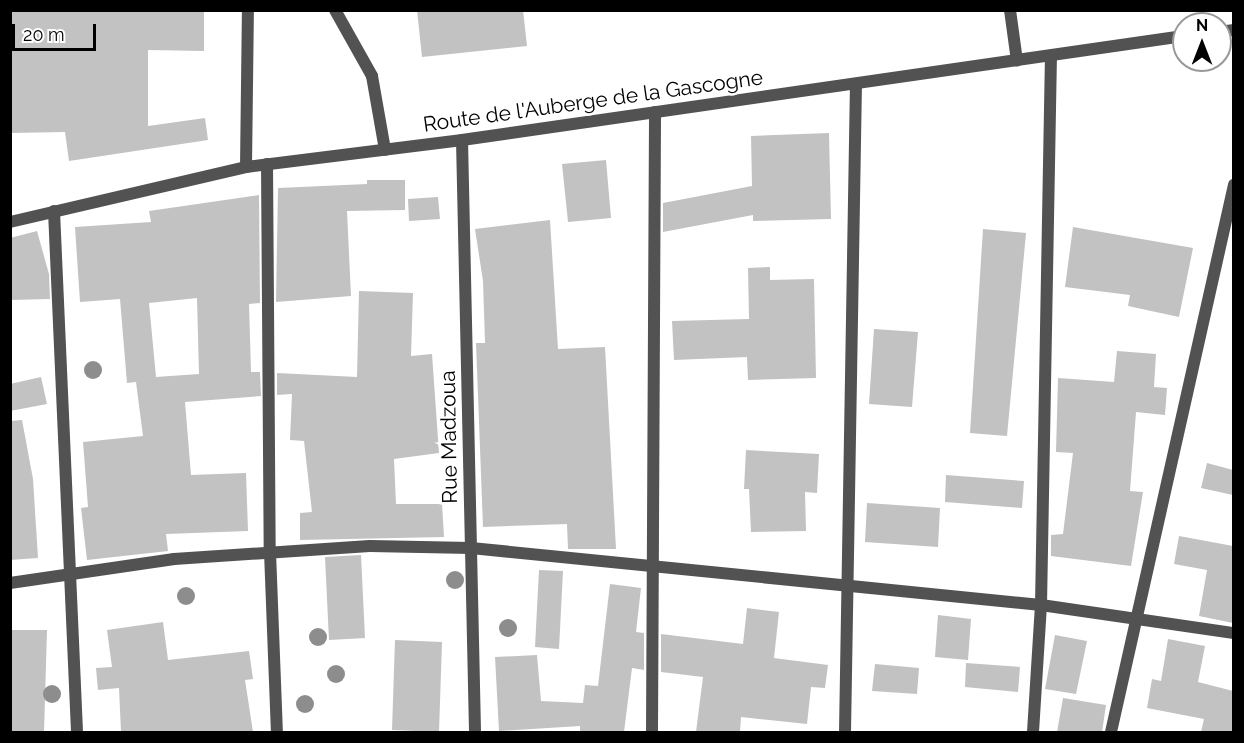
<!DOCTYPE html>
<style>
body{margin:0}
#map{position:relative;width:1244px;height:743px;overflow:hidden;background:#fff;font-family:Raleway,sans-serif}
div>[style]{position:absolute}
.building>*{inset:0;background:#c2c2c2}
.service>*{height:12px;margin:-6px;padding:0 6px;transform-origin:6px;border-radius:6px;background:#525252}
.minor>*{height:12px;margin:-6px;padding:0 6px;transform-origin:6px;border-radius:6px;background:#525252}
.tertiary>*{height:12px;margin:-6px;padding:0 6px;transform-origin:6px;border-radius:6px;background:#525252}
.trees>*{width:18px;height:18px;margin:-9px;border-radius:50%;background:#8d8d8d}
span{translate:-50% -50%;white-space:nowrap;text-align:center;line-height:1.15;-webkit-text-stroke:5px #fff;paint-order:stroke}
.street-label{font-size:21px;color:#000}
.frame{position:absolute;inset:0;border:12px solid #000;pointer-events:none}
.north{position:absolute;left:1172px;top:12px;width:60px;height:60px;box-sizing:border-box;background:#fff;border:2px solid #999;border-radius:50%;rotate:0deg;font-size:16px;font-weight:700;line-height:24px;text-align:center;color:#000}
.north::after{content:'';display:block;margin:auto;width:21px;height:27px;background:#000;clip-path:polygon(50% 0,100% 100%,50% 72%,0 100%)}
.scale{position:absolute;left:12px;top:24px;width:84px;height:27px;box-sizing:border-box;border:3px solid #000;border-top:0;padding-left:8px;font-size:18px;line-height:21px;white-space:nowrap;color:#000;-webkit-text-stroke:4px #fff;paint-order:stroke}
</style>
<div id="map">
<div class="building">
<i style="clip-path:polygon(10px 10px,204px 10px,204px 51px,148px 50px,148px 126px,205px 118px,208px 140px,69px 161px,65px 132px,10px 133px)"></i>
<i style="clip-path:polygon(417px 10px,523px 10px,527px 46px,422px 57px)"></i>
<i style="clip-path:polygon(829px 133px,831px 219px,753px 221px,753px 215px,663px 232px,663px 203px,752px 186px,751px 136px)"></i>
<i style="clip-path:polygon(606px 160px,611px 218px,568px 222px,562px 164px)"></i>
<i style="clip-path:polygon(367px 180px,405px 180px,405px 210px,347px 211px,351px 296px,276px 302px,278px 188px,367px 184px)"></i>
<i style="clip-path:polygon(evenodd,259px 195px,260px 303px,249px 304px,251px 372px,260px 372px,261px 396px,185px 402px,191px 475px,246px 473px,248px 531px,166px 534px,168px 551px,87px 560px,81px 508px,88px 507px,83px 442px,143px 436px,136px 382px,127px 383px,120px 299px,80px 302px,75px 227px,151px 222px,149px 211px,259px 195px,197px 298px,199px 374px,156px 377px,149px 303px,197px 298px)"></i>
<i style="clip-path:polygon(438px 197px,440px 219px,409px 221px,408px 199px)"></i>
<i style="clip-path:polygon(550px 220px,558px 349px,605px 347px,616px 549px,568px 549px,567px 524px,483px 527px,476px 343px,485px 343px,483px 281px,475px 229px)"></i>
<i style="clip-path:polygon(1073px 227px,1193px 248px,1179px 317px,1128px 306px,1130px 295px,1065px 287px)"></i>
<i style="clip-path:polygon(983px 229px,1026px 233px,1007px 436px,970px 433px)"></i>
<i style="clip-path:polygon(37px 231px,49px 274px,50px 299px,10px 300px,10px 238px)"></i>
<i style="clip-path:polygon(770px 267px,770px 280px,814px 279px,816px 378px,748px 380px,747px 357px,674px 360px,672px 321px,749px 319px,748px 268px)"></i>
<i style="clip-path:polygon(359px 291px,413px 293px,411px 356px,432px 354px,439px 453px,394px 459px,396px 504px,442px 504px,444px 537px,300px 540px,300px 513px,312px 512px,304px 441px,290px 440px,292px 394px,277px 395px,277px 373px,357px 377px)"></i>
<i style="clip-path:polygon(874px 329px,918px 332px,912px 407px,869px 404px)"></i>
<i style="clip-path:polygon(1117px 351px,1156px 354px,1154px 387px,1167px 388px,1165px 415px,1136px 412px,1130px 491px,1143px 492px,1131px 566px,1051px 556px,1051px 535px,1063px 534px,1073px 453px,1056px 452px,1058px 378px,1114px 382px)"></i>
<i style="clip-path:polygon(41px 377px,47px 404px,10px 411px,10px 384px)"></i>
<i style="clip-path:polygon(22px 420px,33px 479px,38px 558px,10px 560px,10px 421px)"></i>
<i style="clip-path:polygon(746px 450px,819px 454px,817px 493px,805px 492px,806px 531px,751px 532px,749px 489px,744px 489px)"></i>
<i style="clip-path:polygon(1207px 463px,1233px 470px,1233px 495px,1201px 488px)"></i>
<i style="clip-path:polygon(946px 475px,1024px 481px,1022px 508px,945px 502px)"></i>
<i style="clip-path:polygon(867px 503px,940px 508px,938px 547px,865px 542px)"></i>
<i style="clip-path:polygon(1179px 536px,1233px 546px,1233px 623px,1199px 616px,1207px 570px,1174px 564px)"></i>
<i style="clip-path:polygon(361px 555px,365px 638px,329px 640px,325px 557px)"></i>
<i style="clip-path:polygon(539px 570px,563px 571px,559px 649px,535px 647px)"></i>
<i style="clip-path:polygon(610px 584px,641px 588px,636px 632px,644px 633px,644px 670px,632px 668px,624px 732px,580px 732px,580px 726px,499px 731px,495px 657px,537px 655px,541px 701px,583px 703px,585px 685px,598px 686px)"></i>
<i style="clip-path:polygon(747px 608px,779px 612px,774px 658px,828px 665px,825px 688px,811px 687px,807px 724px,741px 717px,740px 732px,696px 732px,703px 677px,661px 672px,661px 634px,743px 644px)"></i>
<i style="clip-path:polygon(938px 615px,971px 619px,968px 660px,935px 657px)"></i>
<i style="clip-path:polygon(163px 622px,168px 660px,249px 651px,253px 679px,245px 680px,253px 732px,121px 732px,119px 688px,98px 690px,96px 668px,112px 667px,107px 630px)"></i>
<i style="clip-path:polygon(10px 630px,47px 630px,44px 732px,10px 732px)"></i>
<i style="clip-path:polygon(1055px 635px,1087px 641px,1076px 694px,1045px 689px)"></i>
<i style="clip-path:polygon(1168px 639px,1205px 646px,1198px 682px,1233px 691px,1233px 732px,1201px 732px,1204px 719px,1147px 708px,1152px 679px,1161px 681px)"></i>
<i style="clip-path:polygon(395px 640px,442px 642px,439px 732px,392px 730px)"></i>
<i style="clip-path:polygon(966px 663px,1020px 667px,1018px 692px,965px 687px)"></i>
<i style="clip-path:polygon(875px 664px,919px 668px,917px 694px,872px 691px)"></i>
<i style="clip-path:polygon(1063px 698px,1106px 705px,1102px 732px,1057px 732px)"></i>
</div>
<div class="service">
<i style="left:335px;top:10px;width:76px;rotate:60.7deg"></i>
<i style="left:372px;top:76px;width:75px;rotate:80deg"></i>
</div>
<div class="minor">
<i style="left:1010px;top:10px;width:51px;rotate:82.2deg"></i>
<i style="left:462px;top:140px;width:592px;rotate:88.74deg"></i>
<i style="left:267px;top:164px;width:388px;rotate:89.6deg"></i>
<i style="left:270px;top:552px;width:180px;rotate:87.8deg"></i>
<i style="left:54px;top:211px;width:522px;rotate:87.47deg"></i>
<i style="left:10px;top:583px;width:166px;rotate:-8.3deg"></i>
<i style="left:174px;top:559px;width:196px;rotate:-3.8deg"></i>
<i style="left:370px;top:546px;width:101px;rotate:1.1deg"></i>
<i style="left:471px;top:548px;width:573px;rotate:5.71deg"></i>
<i style="left:1041px;top:605px;width:195px;rotate:8.3deg"></i>
<i style="left:652px;top:732px;width:620px;rotate:-89.72deg"></i>
<i style="left:845px;top:732px;width:648px;rotate:-89.03deg"></i>
<i style="left:1033px;top:732px;width:127px;rotate:-86.4deg"></i>
<i style="left:1041px;top:605px;width:549px;rotate:-88.96deg"></i>
<i style="left:1111px;top:732px;width:561px;rotate:-77.33deg"></i>
</div>
<div class="tertiary">
<i style="left:1220px;top:32px;width:14px;rotate:-8deg"></i>
<i style="left:246px;top:167px;width:157px;rotate:-89.3deg"></i>
<i style="left:10px;top:222px;width:242px;rotate:-13.1deg"></i>
<i style="left:246px;top:167px;width:218px;rotate:-7.1deg"></i>
<i style="left:462px;top:140px;width:729px;rotate:-8.2deg"></i>
</div>
<div class="trees">
<i style="left:93px;top:370px"></i>
<i style="left:455px;top:580px"></i>
<i style="left:186px;top:596px"></i>
<i style="left:508px;top:628px"></i>
<i style="left:318px;top:637px"></i>
<i style="left:336px;top:674px"></i>
<i style="left:52px;top:694px"></i>
<i style="left:305px;top:704px"></i>
</div>
<div class="street-label">
<span style="left:593px;top:101px;rotate:-8deg">Route de l'Auberge de la Gascogne</span>
<span style="left:449px;top:437px;rotate:-91deg">Rue Madzoua</span>
</div>
<div class="frame"></div>
<div class="north">N</div>
<div class="scale">20 m</div>
</div>
